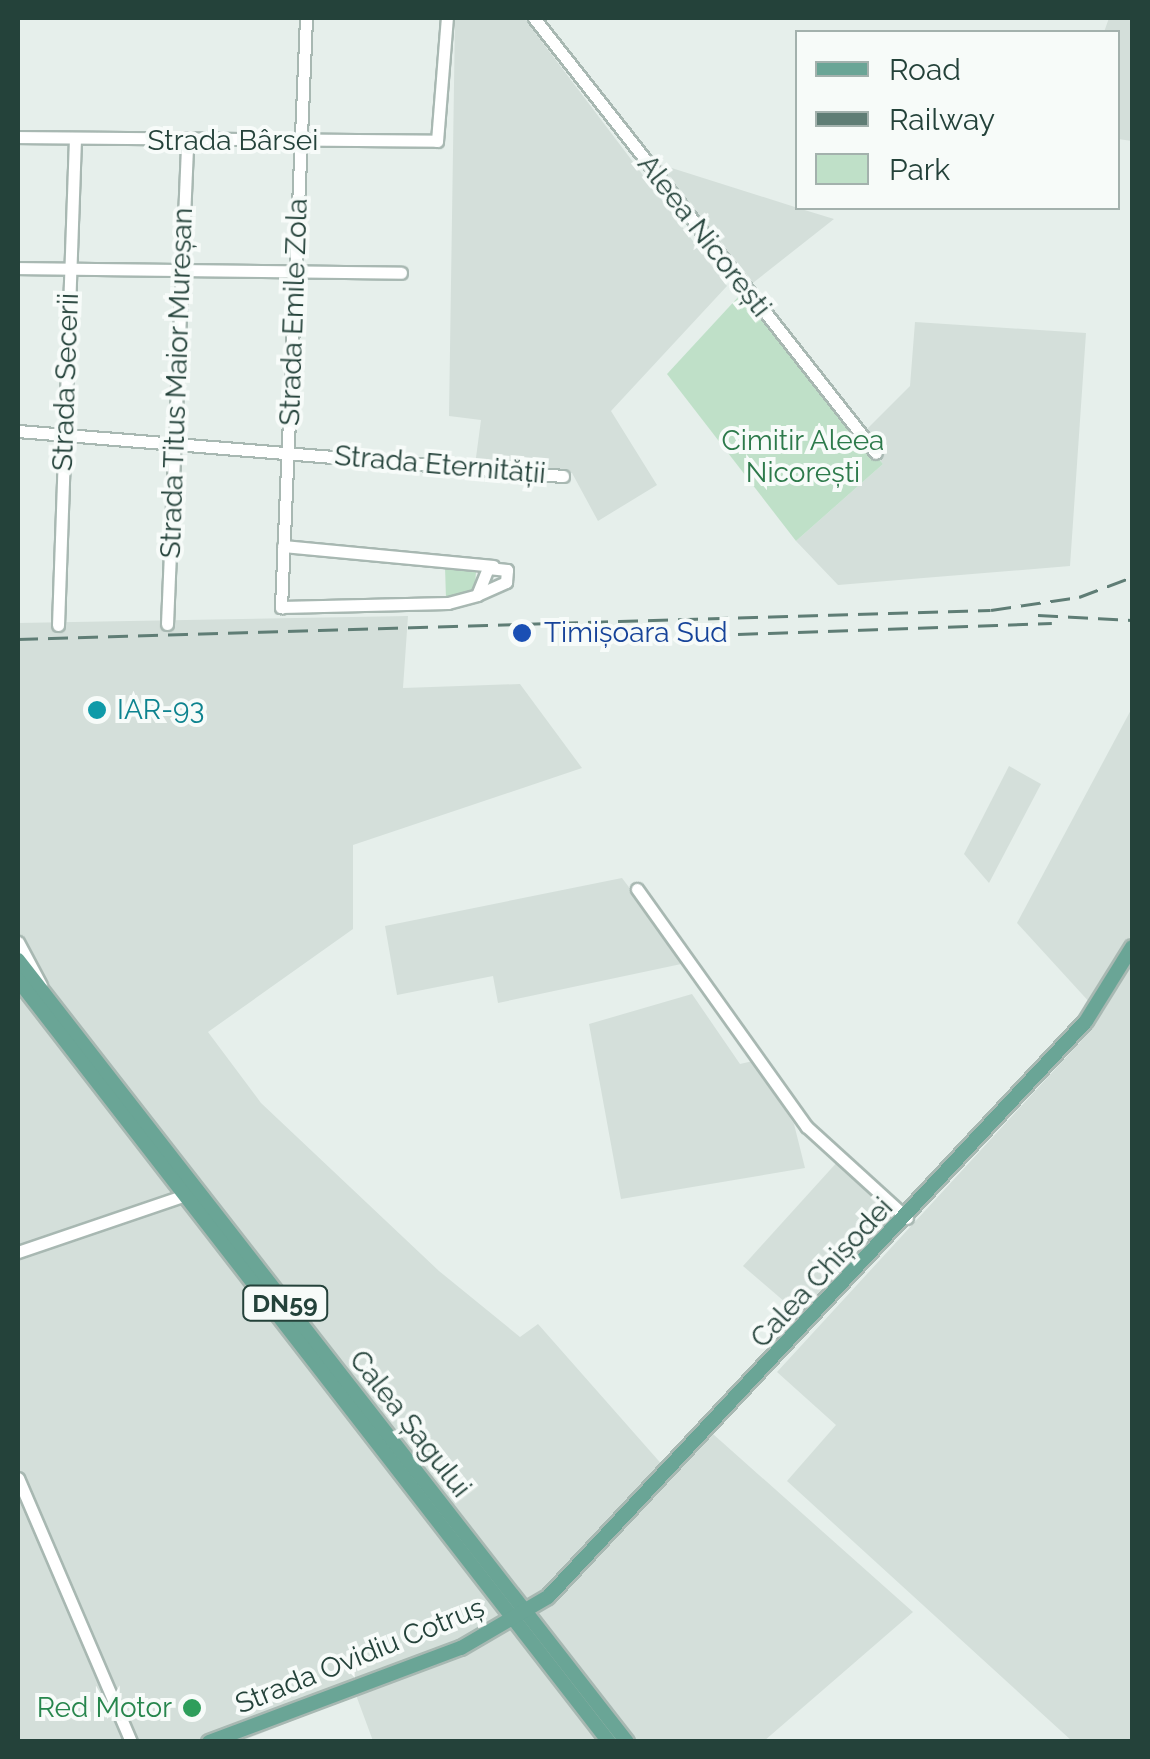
<!DOCTYPE html>
<meta charset="utf-8">
<style>
body{margin:0}
#map{position:relative;width:1150px;height:1759px;overflow:hidden;background:#e6efeb;font-family:Raleway,sans-serif}
div>[style]{position:absolute}
.built>*{inset:0;background:#d4dfda}
.green>*{inset:0;background:#bfe0c8}
.roads{filter:drop-shadow(2px 0 #a8b8b2) drop-shadow(-2px 0 #a8b8b2) drop-shadow(0 2px #a8b8b2) drop-shadow(0 -2px #a8b8b2)}
.minor>*{height:11px;margin:-5.5px;padding:0 5.5px;transform-origin:5.5px;border-radius:5.5px;background:#fff}
.major>*{height:14px;margin:-7px;padding:0 7px;transform-origin:7px;border-radius:7px;background:#6aa596}
.rail>*{height:2.5px;margin-top:-1.25px;transform-origin:0;background:repeating-linear-gradient(90deg,#5f7d75 0 20px,transparent 0 30px)}
.dots>*{width:28px;height:28px;translate:-50% -50%;box-sizing:border-box;border:5px solid #f7fbf9;border-radius:50%}
span{translate:-50% -50%;white-space:nowrap;text-align:center;line-height:1.15;-webkit-text-stroke:8px #f7fbf9;paint-order:stroke}
.shield-label span{padding:2px 8px;background:#f7fbf9;border:2px solid;border-radius:8px;-webkit-text-stroke-width:0}
.shield-label{font-size:25px;color:#24423a;font-weight:700}
.street-label{font-size:28px;color:#24423a}
.park-label{font-size:28px;color:#2d7a4b}
.transit-label{font-size:28px;color:#164399}
.left{translate:0 -50%;text-align:left}
.culture-label{font-size:28px;color:#0d838f}
.leisure-label{font-size:28px;color:#27864d}
.right{translate:-100% -50%;text-align:right}
.frame{position:absolute;inset:0;border:20px solid #24423a;pointer-events:none}
.legend{position:absolute;left:795px;top:30px;width:325px;height:180px;box-sizing:border-box;background:#f7fbf9;border:2px solid #a3b1ad;margin:0;padding:12px 18px;list-style:none;font-size:30px;color:#24423a}
.legend li{display:flex;align-items:center;gap:20px;height:50px}
.legend b{width:50px;border:2px solid #a3b1ad}
</style>
<div id="map">
<div class="built">
<i style="clip-path:polygon(455px 18px,524px 18px,727px 286px,611px 411px,657px 485px,598px 521px,572px 473px,475px 465px,481px 420px,449px 416px)"></i>
<i style="clip-path:polygon(1109px 18px,1132px 18px,1132px 141px,1118px 139px,1118px 32px,1104px 32px)"></i>
<i style="clip-path:polygon(659px 164px,798px 208px,834px 219px,749px 286px)"></i>
<i style="clip-path:polygon(915px 322px,1086px 333px,1070px 566px,838px 585px,796px 541px,883px 464px,860px 436px,910px 386px)"></i>
<i style="clip-path:polygon(408px 616px,403px 688px,520px 684px,582px 768px,353px 845px,353px 929px,208px 1032px,261px 1103px,439px 1271px,520px 1337px,538px 1324px,665px 1468px,704px 1426px,913px 1612px,764px 1741px,373px 1741px,356px 1695px,242px 1741px,18px 1741px,18px 623px)"></i>
<i style="clip-path:polygon(1132px 708px,1132px 933px,1092px 1005px,1017px 923px)"></i>
<i style="clip-path:polygon(1009px 766px,1041px 784px,989px 883px,964px 854px)"></i>
<i style="clip-path:polygon(622px 878px,686px 963px,498px 1003px,493px 976px,397px 995px,385px 926px)"></i>
<i style="clip-path:polygon(1132px 962px,1132px 1741px,1072px 1741px,787px 1481px,836px 1425px,777px 1372px,1080px 1042px)"></i>
<i style="clip-path:polygon(692px 994px,740px 1064px,753px 1061px,794px 1124px,805px 1168px,621px 1199px,589px 1024px)"></i>
<i style="clip-path:polygon(839px 1160px,893px 1212px,800px 1315px,743px 1266px)"></i>
</div>
<div class="green">
<i style="clip-path:polygon(740px 295px,883px 464px,796px 541px,667px 374px)"></i>
<i style="clip-path:polygon(445px 566px,476px 570px,475px 590px,446px 599px)"></i>
</div>
<div class="roads">
<div class="minor">
<i style="left:306px;top:18px;width:590px;rotate:92.43deg"></i>
<i style="left:281px;top:607px;width:167px;rotate:-1.4deg"></i>
<i style="left:448px;top:603px;width:30px;rotate:-15deg"></i>
<i style="left:477px;top:595px;width:32px;rotate:-24deg"></i>
<i style="left:506px;top:582px;width:12px;rotate:-85deg"></i>
<i style="left:507px;top:570px;width:19px;rotate:-174deg"></i>
<i style="left:488px;top:568px;width:29px;rotate:112deg"></i>
<i style="left:534px;top:18px;width:553px;rotate:51.83deg"></i>
<i style="left:18px;top:137px;width:419px;rotate:0.5deg"></i>
<i style="left:437px;top:141px;width:123px;rotate:-85.4deg"></i>
<i style="left:18px;top:268px;width:383px;rotate:0.7deg"></i>
<i style="left:18px;top:431px;width:547px;rotate:4.72deg"></i>
<i style="left:283px;top:546px;width:211px;rotate:5.4deg"></i>
<i style="left:167px;top:624px;width:482px;rotate:-87.6deg"></i>
<i style="left:58px;top:625px;width:485px;rotate:-88deg"></i>
<i style="left:637px;top:889px;width:292px;rotate:54.5deg"></i>
<i style="left:807px;top:1127px;width:135px;rotate:42.3deg"></i>
<i style="left:18px;top:942px;width:49px;rotate:61.9deg"></i>
<i style="left:18px;top:1252px;width:176px;rotate:-18.8deg"></i>
<i style="left:18px;top:1478px;width:287px;rotate:66.8deg"></i>
</div>
<div class="major">
<i style="left:18px;top:960px;width:991px;rotate:52.09deg"></i>
<i style="left:18px;top:980px;width:964px;rotate:52.2deg"></i>
<i style="left:209px;top:1742px;width:269px;rotate:-20.5deg"></i>
<i style="left:461px;top:1648px;width:101px;rotate:-30.4deg"></i>
<i style="left:548px;top:1597px;width:788px;rotate:-46.95deg"></i>
<i style="left:1086px;top:1021px;width:87px;rotate:-58.1deg"></i>
</div>
</div>
<div class="rail">
<i style="left:1038px;top:615px;width:94px;rotate:3deg"></i>
<i style="left:738px;top:634px;width:314px;rotate:-2deg"></i>
<i style="left:18px;top:639px;width:973px;rotate:-1.71deg"></i>
<i style="left:991px;top:610px;width:89px;rotate:-8.4deg"></i>
<i style="left:1079px;top:597px;width:57px;rotate:-20.7deg"></i>
</div>
<div class="dots">
<i style="left:522px;top:633px;background:#1a4fb4"></i>
<i style="left:97px;top:710px;background:#0f9aa8"></i>
<i style="left:192px;top:1708px;background:#2e9e5b"></i>
</div>
<div class="shield-label">
<span style="left:285px;top:1303px">DN59</span>
</div>
<div class="street-label">
<span style="left:233px;top:141px">Strada Bârsei</span>
<span style="left:704px;top:236px;rotate:52deg">Aleea Nicorești</span>
<span style="left:294px;top:312px;rotate:-88deg">Strada Emile Zola</span>
<span style="left:66px;top:382px;rotate:-88deg">Strada Secerii</span>
<span style="left:177px;top:383px;rotate:-88deg">Strada Titus Maior Mureșan</span>
<span style="left:440px;top:465px;rotate:5deg">Strada Eternității</span>
<span style="left:822px;top:1273px;rotate:-47deg">Calea Chișodei</span>
<span style="left:410px;top:1424px;rotate:52deg">Calea Șagului</span>
<span style="left:360px;top:1656px;rotate:-22deg">Strada Ovidiu Cotruș</span>
</div>
<div class="park-label">
<span style="left:803px;top:457px">Cimitir Aleea<br>Nicorești</span>
</div>
<div class="transit-label">
<span class="left" style="left:544px;top:633px">Timișoara Sud</span>
</div>
<div class="culture-label">
<span class="left" style="left:117px;top:710px">IAR-93</span>
</div>
<div class="leisure-label">
<span class="right" style="left:172px;top:1708px">Red Motor</span>
</div>
<div class="frame"></div>
<ul class="legend">
<li><b style="height:12px;background:#6aa596"></b>Road</li>
<li><b style="height:12px;background:#5f7d75"></b>Railway</li>
<li><b style="height:28px;background:#bfe0c8"></b>Park</li>
</ul>
</div>
